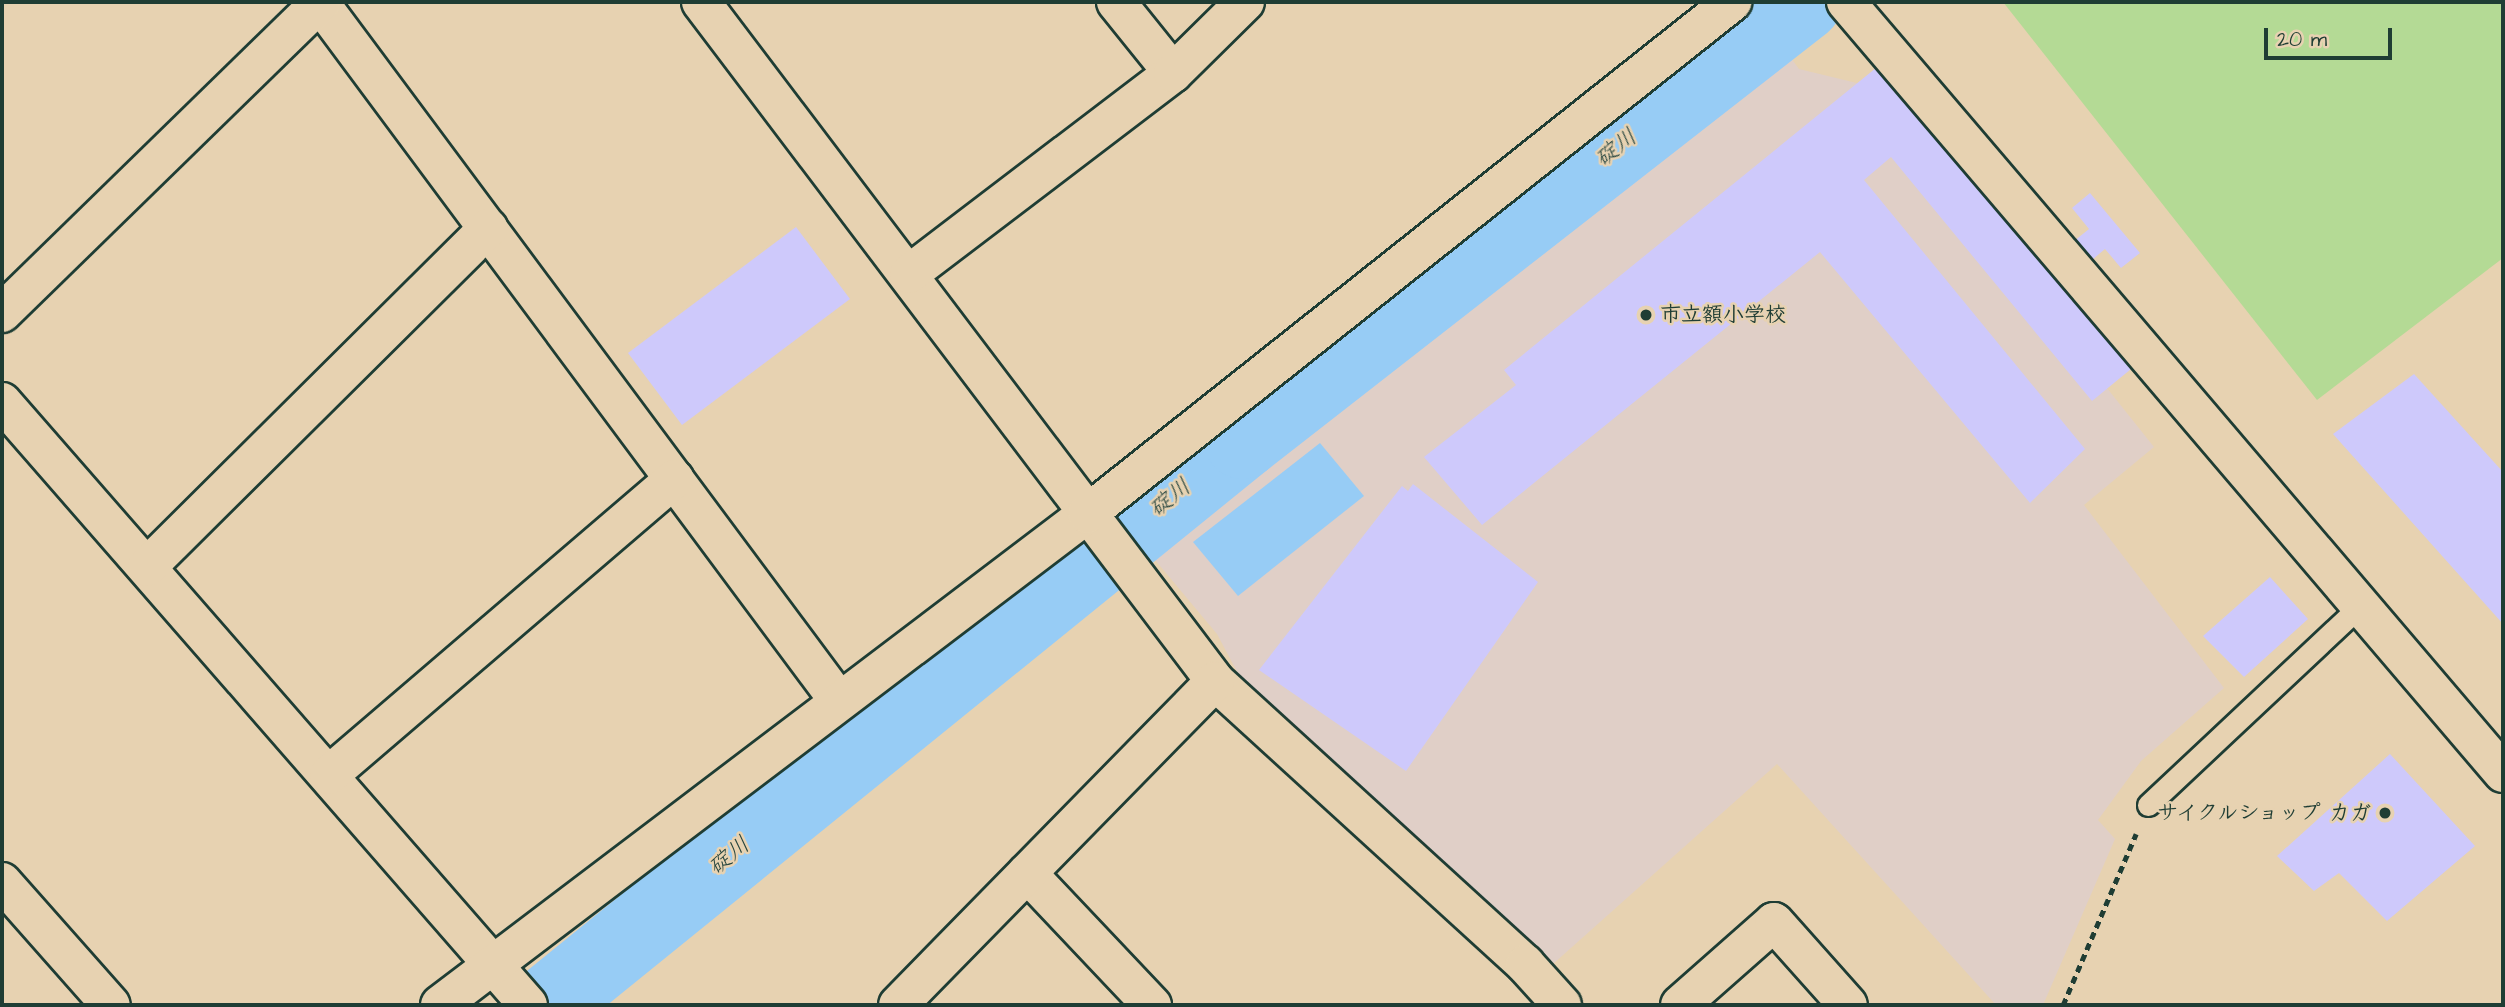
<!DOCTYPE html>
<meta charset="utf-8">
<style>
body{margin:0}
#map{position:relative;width:2505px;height:1007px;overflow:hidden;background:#e7d2b1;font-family:"Architects Daughter","Klee One",sans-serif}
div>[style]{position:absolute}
.built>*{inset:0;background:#e0cfc7}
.green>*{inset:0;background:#b4da95}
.water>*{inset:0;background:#97ccf5}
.river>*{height:77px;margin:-38.5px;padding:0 38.5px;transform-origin:38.5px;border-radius:38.5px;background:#97ccf5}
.building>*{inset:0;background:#cec9fb}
.path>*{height:4.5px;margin-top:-2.25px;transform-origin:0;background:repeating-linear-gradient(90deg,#1f3d34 0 7px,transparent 0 12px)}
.roads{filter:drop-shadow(2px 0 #1f3d34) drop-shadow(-2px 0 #1f3d34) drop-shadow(0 2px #1f3d34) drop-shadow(0 -2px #1f3d34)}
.lane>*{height:21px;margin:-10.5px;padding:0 10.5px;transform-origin:10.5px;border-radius:10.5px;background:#e7d2b1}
.street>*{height:38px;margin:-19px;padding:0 19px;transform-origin:19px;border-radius:19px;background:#e7d2b1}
.secondary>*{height:38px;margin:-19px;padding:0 19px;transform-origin:19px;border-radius:19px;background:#e7d2b1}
.dots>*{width:19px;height:19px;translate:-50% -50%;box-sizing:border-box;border:4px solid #e7d2b1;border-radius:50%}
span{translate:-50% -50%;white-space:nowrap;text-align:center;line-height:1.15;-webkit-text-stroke:5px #e7d2b1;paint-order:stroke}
.poi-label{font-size:21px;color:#1f3d34;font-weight:700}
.left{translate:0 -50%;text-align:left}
.right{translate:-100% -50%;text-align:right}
.water-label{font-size:23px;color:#25443e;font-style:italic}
.frame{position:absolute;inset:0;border:4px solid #1f3d34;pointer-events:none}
.scale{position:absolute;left:2264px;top:28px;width:128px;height:32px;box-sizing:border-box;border:4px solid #1f3d34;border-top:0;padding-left:9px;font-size:21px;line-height:24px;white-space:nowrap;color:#1f3d34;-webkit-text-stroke:5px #e7d2b1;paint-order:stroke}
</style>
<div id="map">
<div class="built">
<i style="clip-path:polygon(1780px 43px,1799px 69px,1865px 85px,2154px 447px,2084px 505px,2224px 688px,2141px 761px,2098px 820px,2115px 839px,2043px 1005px,1996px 1005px,1777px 764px,1553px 964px,1242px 681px,1217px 634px,1145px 548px)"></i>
</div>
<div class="green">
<i style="clip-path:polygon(2003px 2px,2503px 2px,2503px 258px,2317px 400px)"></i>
</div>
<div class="water">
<i style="clip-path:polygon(1320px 443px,1364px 496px,1238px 596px,1193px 542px)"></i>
</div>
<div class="river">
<i style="left:545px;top:1005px;width:897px;rotate:-39.03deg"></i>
<i style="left:1242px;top:440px;width:712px;rotate:-37.98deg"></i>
</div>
<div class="building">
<i style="clip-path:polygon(1903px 46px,2068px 246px,2089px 229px,2072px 208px,2090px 193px,2140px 253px,2121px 268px,2105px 249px,2086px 265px,2153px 351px,2092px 401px,1891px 157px,1864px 180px,2085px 449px,2030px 503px,1820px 252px,1482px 525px,1424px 457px,1516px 385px,1504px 370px)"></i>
<i style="clip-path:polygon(796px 227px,850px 299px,682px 425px,628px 353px)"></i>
<i style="clip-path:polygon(2414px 374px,2503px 472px,2503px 624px,2333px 434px)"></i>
<i style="clip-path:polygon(1413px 484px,1538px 582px,1406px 771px,1259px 670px,1402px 486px,1408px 491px)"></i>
<i style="clip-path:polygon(2270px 577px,2308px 619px,2244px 677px,2203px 636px)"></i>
<i style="clip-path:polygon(2390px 754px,2475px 846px,2387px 921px,2339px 873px,2314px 891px,2277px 856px)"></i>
</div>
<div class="path">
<i style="left:2063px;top:1005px;width:186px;rotate:-66.9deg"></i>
</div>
<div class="roads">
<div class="lane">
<i style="left:2148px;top:805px;width:291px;rotate:-43.2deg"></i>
</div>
<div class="street">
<i style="left:701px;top:2px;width:852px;rotate:52.87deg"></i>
<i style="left:1215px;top:681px;width:420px;rotate:42.4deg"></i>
<i style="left:1525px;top:964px;width:55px;rotate:47.9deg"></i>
<i style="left:1116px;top:2px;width:91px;rotate:51.2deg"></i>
<i style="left:320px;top:3px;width:870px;rotate:53.37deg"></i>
<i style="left:909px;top:274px;width:332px;rotate:-37.3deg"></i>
<i style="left:1173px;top:73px;width:101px;rotate:-44.6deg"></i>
<i style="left:2px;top:313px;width:446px;rotate:-44.3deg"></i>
<i style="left:2px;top:402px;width:800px;rotate:48.9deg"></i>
<i style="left:147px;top:567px;width:481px;rotate:-44.8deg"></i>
<i style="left:329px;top:775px;width:455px;rotate:-40.6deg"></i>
<i style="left:1027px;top:873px;width:182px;rotate:46.6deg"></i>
<i style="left:440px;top:1005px;width:812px;rotate:-37.19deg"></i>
<i style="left:1087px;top:514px;width:824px;rotate:-38.44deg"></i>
<i style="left:898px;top:1005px;width:453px;rotate:-45.6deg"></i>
<i style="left:1680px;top:1005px;width:125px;rotate:-41.4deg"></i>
<i style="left:1774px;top:922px;width:111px;rotate:48.3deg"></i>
</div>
<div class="secondary">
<i style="left:1846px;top:2px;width:1013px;rotate:49.56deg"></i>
<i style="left:2px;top:882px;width:164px;rotate:48.5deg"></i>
</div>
</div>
<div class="dots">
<i style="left:1646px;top:315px;background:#1f3d34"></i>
<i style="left:2385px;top:813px;background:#1f3d34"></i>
</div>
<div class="poi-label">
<span class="left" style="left:1660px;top:315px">市立額小学校</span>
<span class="right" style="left:2371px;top:813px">サイクルショップ カガ</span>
</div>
<div class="water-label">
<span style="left:1616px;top:148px;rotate:-38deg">碇川</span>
<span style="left:1170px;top:498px;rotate:-39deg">碇川</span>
<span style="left:729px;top:856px;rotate:-39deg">碇川</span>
</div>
<div class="frame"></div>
<div class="scale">20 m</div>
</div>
